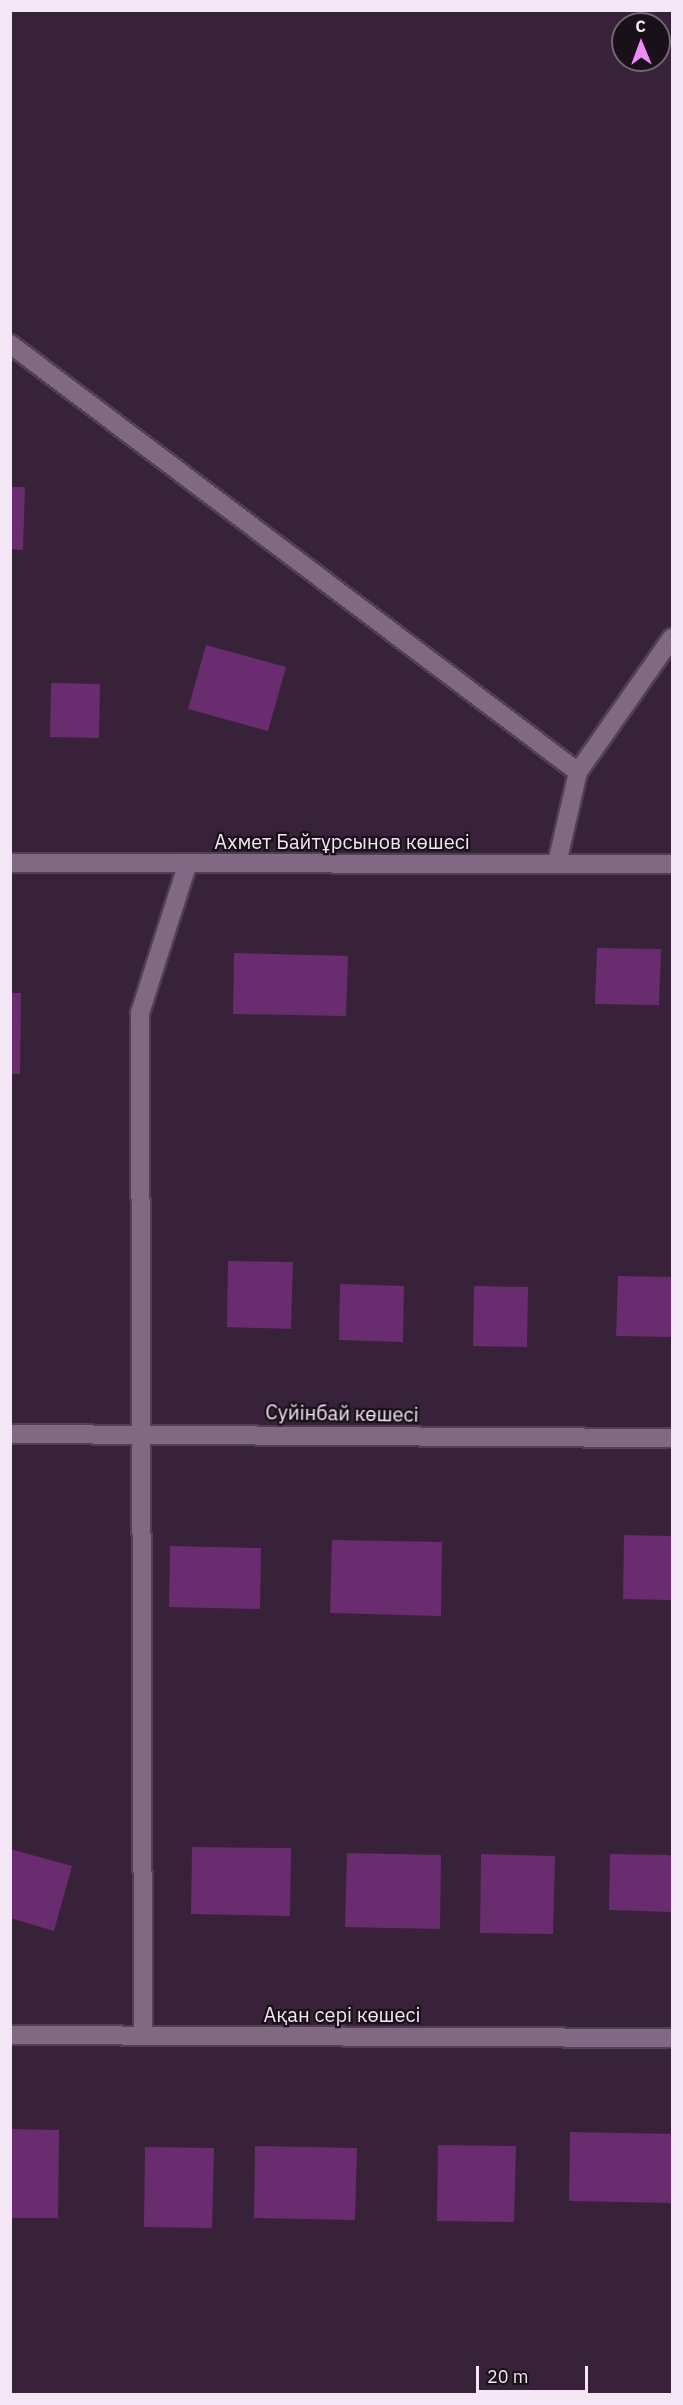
<!DOCTYPE html>
<meta charset="utf-8">
<style>
body{margin:0}
#map{position:relative;width:683px;height:2405px;overflow:hidden;background:#372239;font-family:"IBM Plex Sans",sans-serif}
div>[style]{position:absolute}
.building>*{inset:0;background:#692c6e}
.roads{filter:drop-shadow(2px 0 #514052) drop-shadow(-2px 0 #514052) drop-shadow(0 2px #514052) drop-shadow(0 -2px #514052)}
.street>*{height:18px;margin:-9px;padding:0 9px;transform-origin:9px;border-radius:9px;background:#826983}
.secondary>*{height:18px;margin:-9px;padding:0 9px;transform-origin:9px;border-radius:9px;background:#826983}
span{translate:-50% -50%;white-space:nowrap;text-align:center;line-height:1.15;-webkit-text-stroke:4.5px #19101a;paint-order:stroke}
.street-label{font-size:20px;color:#f4e6f4}
.frame{position:absolute;inset:0;border:12px solid #f4e6f4;pointer-events:none}
.north{position:absolute;left:611px;top:12px;width:60px;height:60px;box-sizing:border-box;background:#19101a;border:2px solid #716671;border-radius:50%;rotate:359deg;font-size:16px;font-weight:700;line-height:24px;text-align:center;color:#f4e6f4}
.north::after{content:'';display:block;margin:auto;width:21px;height:27px;background:#ef8bf7;clip-path:polygon(50% 0,100% 100%,50% 72%,0 100%)}
.scale{position:absolute;left:476px;top:2366px;width:112px;height:27px;box-sizing:border-box;border:3px solid #f4e6f4;border-top:0;padding-left:8px;font-size:18px;line-height:21px;white-space:nowrap;color:#f4e6f4;-webkit-text-stroke:4px #19101a;paint-order:stroke}
</style>
<div id="map">
<div class="building">
<i style="clip-path:polygon(10px 487px,25px 487px,23px 550px,10px 549px)"></i>
<i style="clip-path:polygon(206px 645px,286px 667px,268px 731px,188px 709px)"></i>
<i style="clip-path:polygon(51px 683px,100px 684px,99px 738px,50px 737px)"></i>
<i style="clip-path:polygon(597px 948px,661px 949px,659px 1005px,595px 1004px)"></i>
<i style="clip-path:polygon(234px 953px,348px 956px,346px 1016px,233px 1014px)"></i>
<i style="clip-path:polygon(10px 993px,21px 993px,20px 1074px,10px 1074px)"></i>
<i style="clip-path:polygon(228px 1261px,293px 1262px,291px 1329px,227px 1327px)"></i>
<i style="clip-path:polygon(618px 1276px,672px 1277px,672px 1337px,616px 1336px)"></i>
<i style="clip-path:polygon(340px 1284px,404px 1286px,403px 1342px,339px 1340px)"></i>
<i style="clip-path:polygon(474px 1286px,528px 1287px,527px 1347px,473px 1346px)"></i>
<i style="clip-path:polygon(624px 1535px,672px 1536px,672px 1600px,623px 1599px)"></i>
<i style="clip-path:polygon(332px 1540px,442px 1542px,441px 1616px,330px 1613px)"></i>
<i style="clip-path:polygon(170px 1546px,261px 1548px,260px 1609px,169px 1607px)"></i>
<i style="clip-path:polygon(192px 1847px,291px 1848px,290px 1916px,191px 1914px)"></i>
<i style="clip-path:polygon(10px 1849px,72px 1866px,54px 1931px,10px 1918px)"></i>
<i style="clip-path:polygon(347px 1853px,441px 1855px,440px 1929px,345px 1927px)"></i>
<i style="clip-path:polygon(481px 1854px,555px 1856px,553px 1934px,480px 1933px)"></i>
<i style="clip-path:polygon(610px 1854px,672px 1855px,672px 1912px,609px 1910px)"></i>
<i style="clip-path:polygon(10px 2129px,59px 2130px,58px 2218px,10px 2218px)"></i>
<i style="clip-path:polygon(570px 2132px,672px 2134px,672px 2203px,569px 2201px)"></i>
<i style="clip-path:polygon(438px 2145px,516px 2146px,514px 2222px,437px 2221px)"></i>
<i style="clip-path:polygon(255px 2146px,357px 2148px,355px 2220px,254px 2218px)"></i>
<i style="clip-path:polygon(145px 2147px,214px 2148px,212px 2228px,144px 2227px)"></i>
</div>
<div class="roads">
<div class="street">
<i style="left:10px;top:344px;width:711px;rotate:37deg"></i>
<i style="left:578px;top:772px;width:93px;rotate:103deg"></i>
<i style="left:578px;top:772px;width:164px;rotate:-55deg"></i>
<i style="left:10px;top:863px;width:662px;rotate:0.09deg"></i>
<i style="left:10px;top:1434px;width:662px;rotate:0.35deg"></i>
<i style="left:143px;top:2036px;width:1023px;rotate:-90.17deg"></i>
<i style="left:140px;top:1013px;width:157px;rotate:-72.3deg"></i>
</div>
<div class="secondary">
<i style="left:10px;top:2035px;width:662px;rotate:0.26deg"></i>
</div>
</div>
<div class="street-label">
<span style="left:342px;top:841px">Ахмет Байтұрсынов көшесі</span>
<span style="left:342px;top:1413px;rotate:1deg">Суйінбай көшесі</span>
<span style="left:342px;top:2014px">Ақан сері көшесі</span>
</div>
<div class="frame"></div>
<div class="north">С</div>
<div class="scale">20 m</div>
</div>
